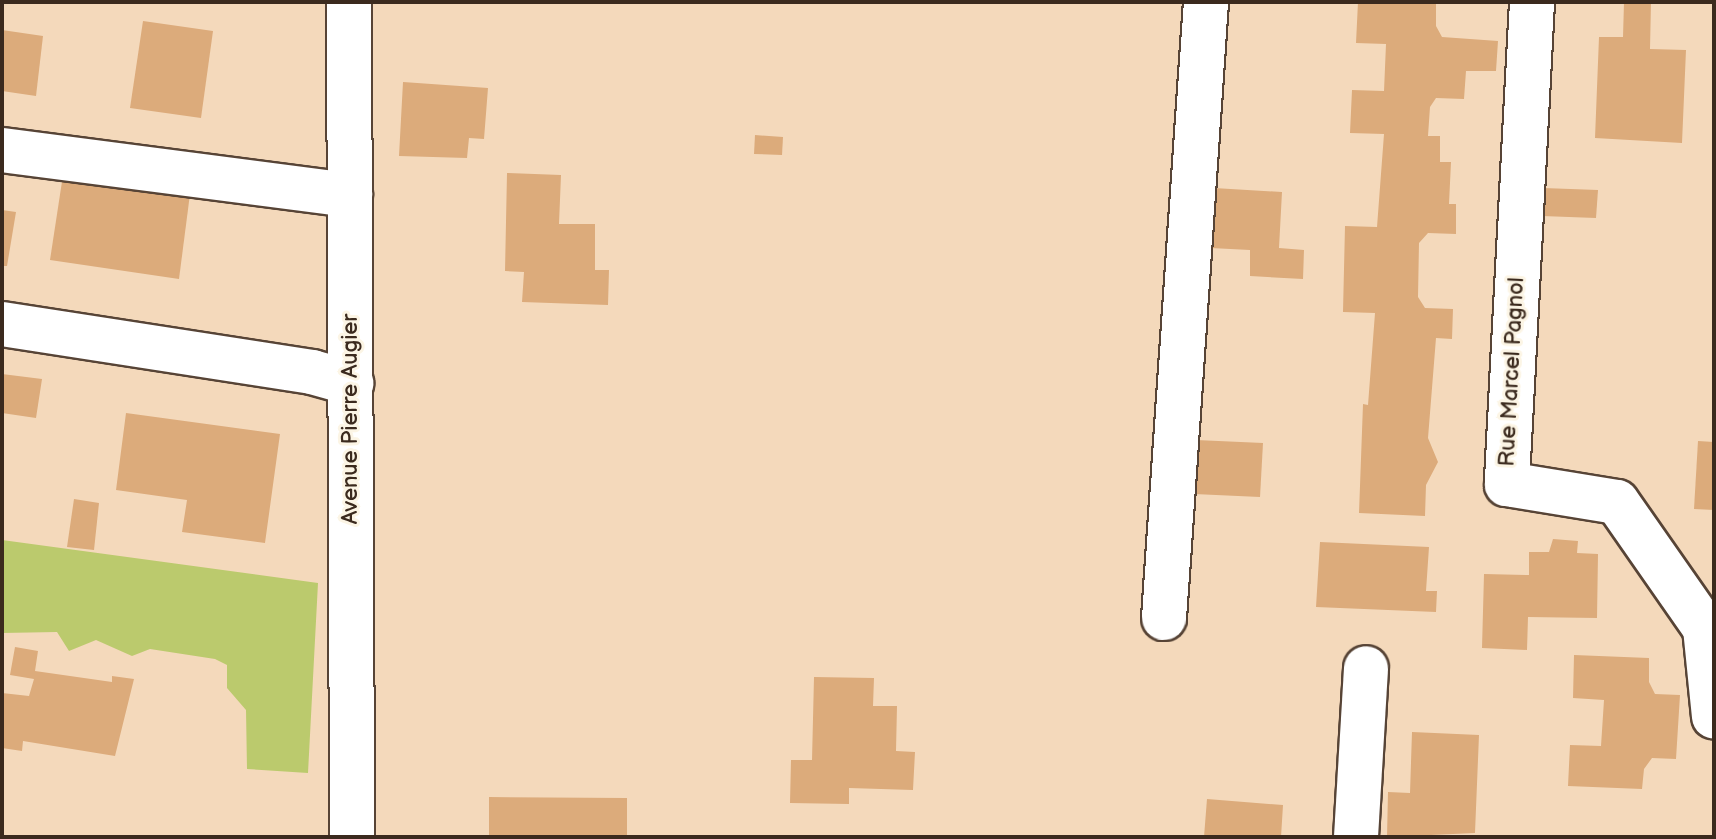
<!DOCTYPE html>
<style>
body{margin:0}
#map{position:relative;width:1716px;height:839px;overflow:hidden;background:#f4d9bb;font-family:"Balsamiq Sans",sans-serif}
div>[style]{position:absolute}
.green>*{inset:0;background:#bbca6d}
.building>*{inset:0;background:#dcab7b}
.roads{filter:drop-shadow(2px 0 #574436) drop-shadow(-2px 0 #574436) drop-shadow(0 2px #574436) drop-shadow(0 -2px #574436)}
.minor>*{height:44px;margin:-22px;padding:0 22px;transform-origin:22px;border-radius:22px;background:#fff}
span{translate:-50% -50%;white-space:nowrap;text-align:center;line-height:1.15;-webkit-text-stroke:6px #fcf5e5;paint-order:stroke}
.street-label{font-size:22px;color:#3b2a1e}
.frame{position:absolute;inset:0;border:4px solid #3b2a1e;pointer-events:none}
</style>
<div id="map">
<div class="green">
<i style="clip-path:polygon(2px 540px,318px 583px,308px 773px,247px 769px,246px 710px,227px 688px,227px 665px,215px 659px,150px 649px,132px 656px,96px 640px,69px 651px,57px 632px,2px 633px)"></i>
</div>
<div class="building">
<i style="clip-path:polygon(1358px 2px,1436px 4px,1436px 26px,1442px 37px,1498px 41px,1496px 71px,1466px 71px,1464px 99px,1436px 98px,1430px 107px,1428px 136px,1440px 136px,1440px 162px,1451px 162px,1449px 204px,1456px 204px,1456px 234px,1428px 233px,1419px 243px,1418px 297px,1425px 308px,1453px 309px,1452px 339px,1436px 338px,1428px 438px,1438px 462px,1426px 485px,1425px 516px,1359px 513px,1363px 404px,1368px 405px,1375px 313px,1343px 312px,1345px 226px,1377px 227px,1384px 134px,1350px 133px,1352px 90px,1384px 91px,1386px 44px,1356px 43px)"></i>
<i style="clip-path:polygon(1624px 2px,1651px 2px,1650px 49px,1686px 50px,1682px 143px,1595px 138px,1599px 37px,1623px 37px)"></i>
<i style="clip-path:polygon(143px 21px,213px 31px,201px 118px,130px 108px)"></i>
<i style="clip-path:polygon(2px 30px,43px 36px,36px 96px,2px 91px)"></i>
<i style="clip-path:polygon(403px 82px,488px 88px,484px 139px,469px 138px,467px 158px,399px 156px)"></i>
<i style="clip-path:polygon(755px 135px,783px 137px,782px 155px,754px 154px)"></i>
<i style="clip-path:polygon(507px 173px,561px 175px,559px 224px,595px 224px,595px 270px,609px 270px,608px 305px,522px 302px,524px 272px,505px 271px)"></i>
<i style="clip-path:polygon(63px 175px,190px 194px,179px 279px,50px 260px)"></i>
<i style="clip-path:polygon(1214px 188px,1282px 192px,1279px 248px,1304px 250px,1303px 279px,1250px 276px,1250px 250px,1211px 248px)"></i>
<i style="clip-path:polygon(1543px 188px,1598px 190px,1596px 218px,1542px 216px)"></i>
<i style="clip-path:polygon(2px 210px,16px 212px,7px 266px,2px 266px)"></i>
<i style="clip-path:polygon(2px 374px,42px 379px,36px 418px,2px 413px)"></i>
<i style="clip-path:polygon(126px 413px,280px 434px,265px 543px,182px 532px,187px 500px,116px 490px)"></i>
<i style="clip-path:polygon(1196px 440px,1263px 443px,1260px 497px,1194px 494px)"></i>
<i style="clip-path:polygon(1698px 441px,1714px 442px,1714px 510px,1694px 509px)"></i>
<i style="clip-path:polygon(74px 499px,99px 503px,94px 550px,67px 547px)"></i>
<i style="clip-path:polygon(1553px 539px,1578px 541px,1577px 553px,1598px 554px,1597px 618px,1528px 617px,1527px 650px,1482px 648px,1484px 574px,1529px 575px,1529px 552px,1549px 552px)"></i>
<i style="clip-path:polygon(1320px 542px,1429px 547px,1426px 591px,1437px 591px,1436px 612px,1316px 607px)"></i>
<i style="clip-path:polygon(15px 647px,38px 651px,35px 671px,112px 682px,112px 676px,134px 679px,115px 756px,23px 741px,22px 751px,2px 748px,2px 693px,29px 696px,34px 679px,10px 675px)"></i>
<i style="clip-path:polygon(1574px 655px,1649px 658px,1649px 682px,1655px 694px,1680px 695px,1676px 759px,1652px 758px,1644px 769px,1642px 789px,1568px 786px,1570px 745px,1601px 746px,1604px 700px,1573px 698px)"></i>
<i style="clip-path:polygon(814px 677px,874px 678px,873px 706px,897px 706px,896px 751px,915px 752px,913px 790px,849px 788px,849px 804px,790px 803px,791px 760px,812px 760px)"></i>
<i style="clip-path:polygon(1412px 732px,1479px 735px,1475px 833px,1387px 837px,1388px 792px,1410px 793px)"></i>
<i style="clip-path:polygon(489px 797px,627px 798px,627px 837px,489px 837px)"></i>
<i style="clip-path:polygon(1207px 799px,1283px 805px,1281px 837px,1204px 837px)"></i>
</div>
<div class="roads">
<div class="minor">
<i style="left:349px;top:2px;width:835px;rotate:89.79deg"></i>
<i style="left:1532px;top:2px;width:483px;rotate:93deg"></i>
<i style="left:1507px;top:484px;width:111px;rotate:9.3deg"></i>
<i style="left:1617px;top:502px;width:154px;rotate:55.1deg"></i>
<i style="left:1705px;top:628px;width:89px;rotate:84.2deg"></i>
<i style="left:2px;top:150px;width:351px;rotate:7.4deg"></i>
<i style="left:2px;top:324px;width:314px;rotate:8.8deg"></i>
<i style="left:312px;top:372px;width:41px;rotate:15.8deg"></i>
<i style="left:1164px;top:618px;width:617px;rotate:-86.1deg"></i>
<i style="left:1356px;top:837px;width:169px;rotate:-86.6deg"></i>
</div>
</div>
<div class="street-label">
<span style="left:1512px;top:372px;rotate:-87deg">Rue Marcel Pagnol</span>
<span style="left:351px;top:419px;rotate:-90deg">Avenue Pierre Augier</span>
</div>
<div class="frame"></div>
</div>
